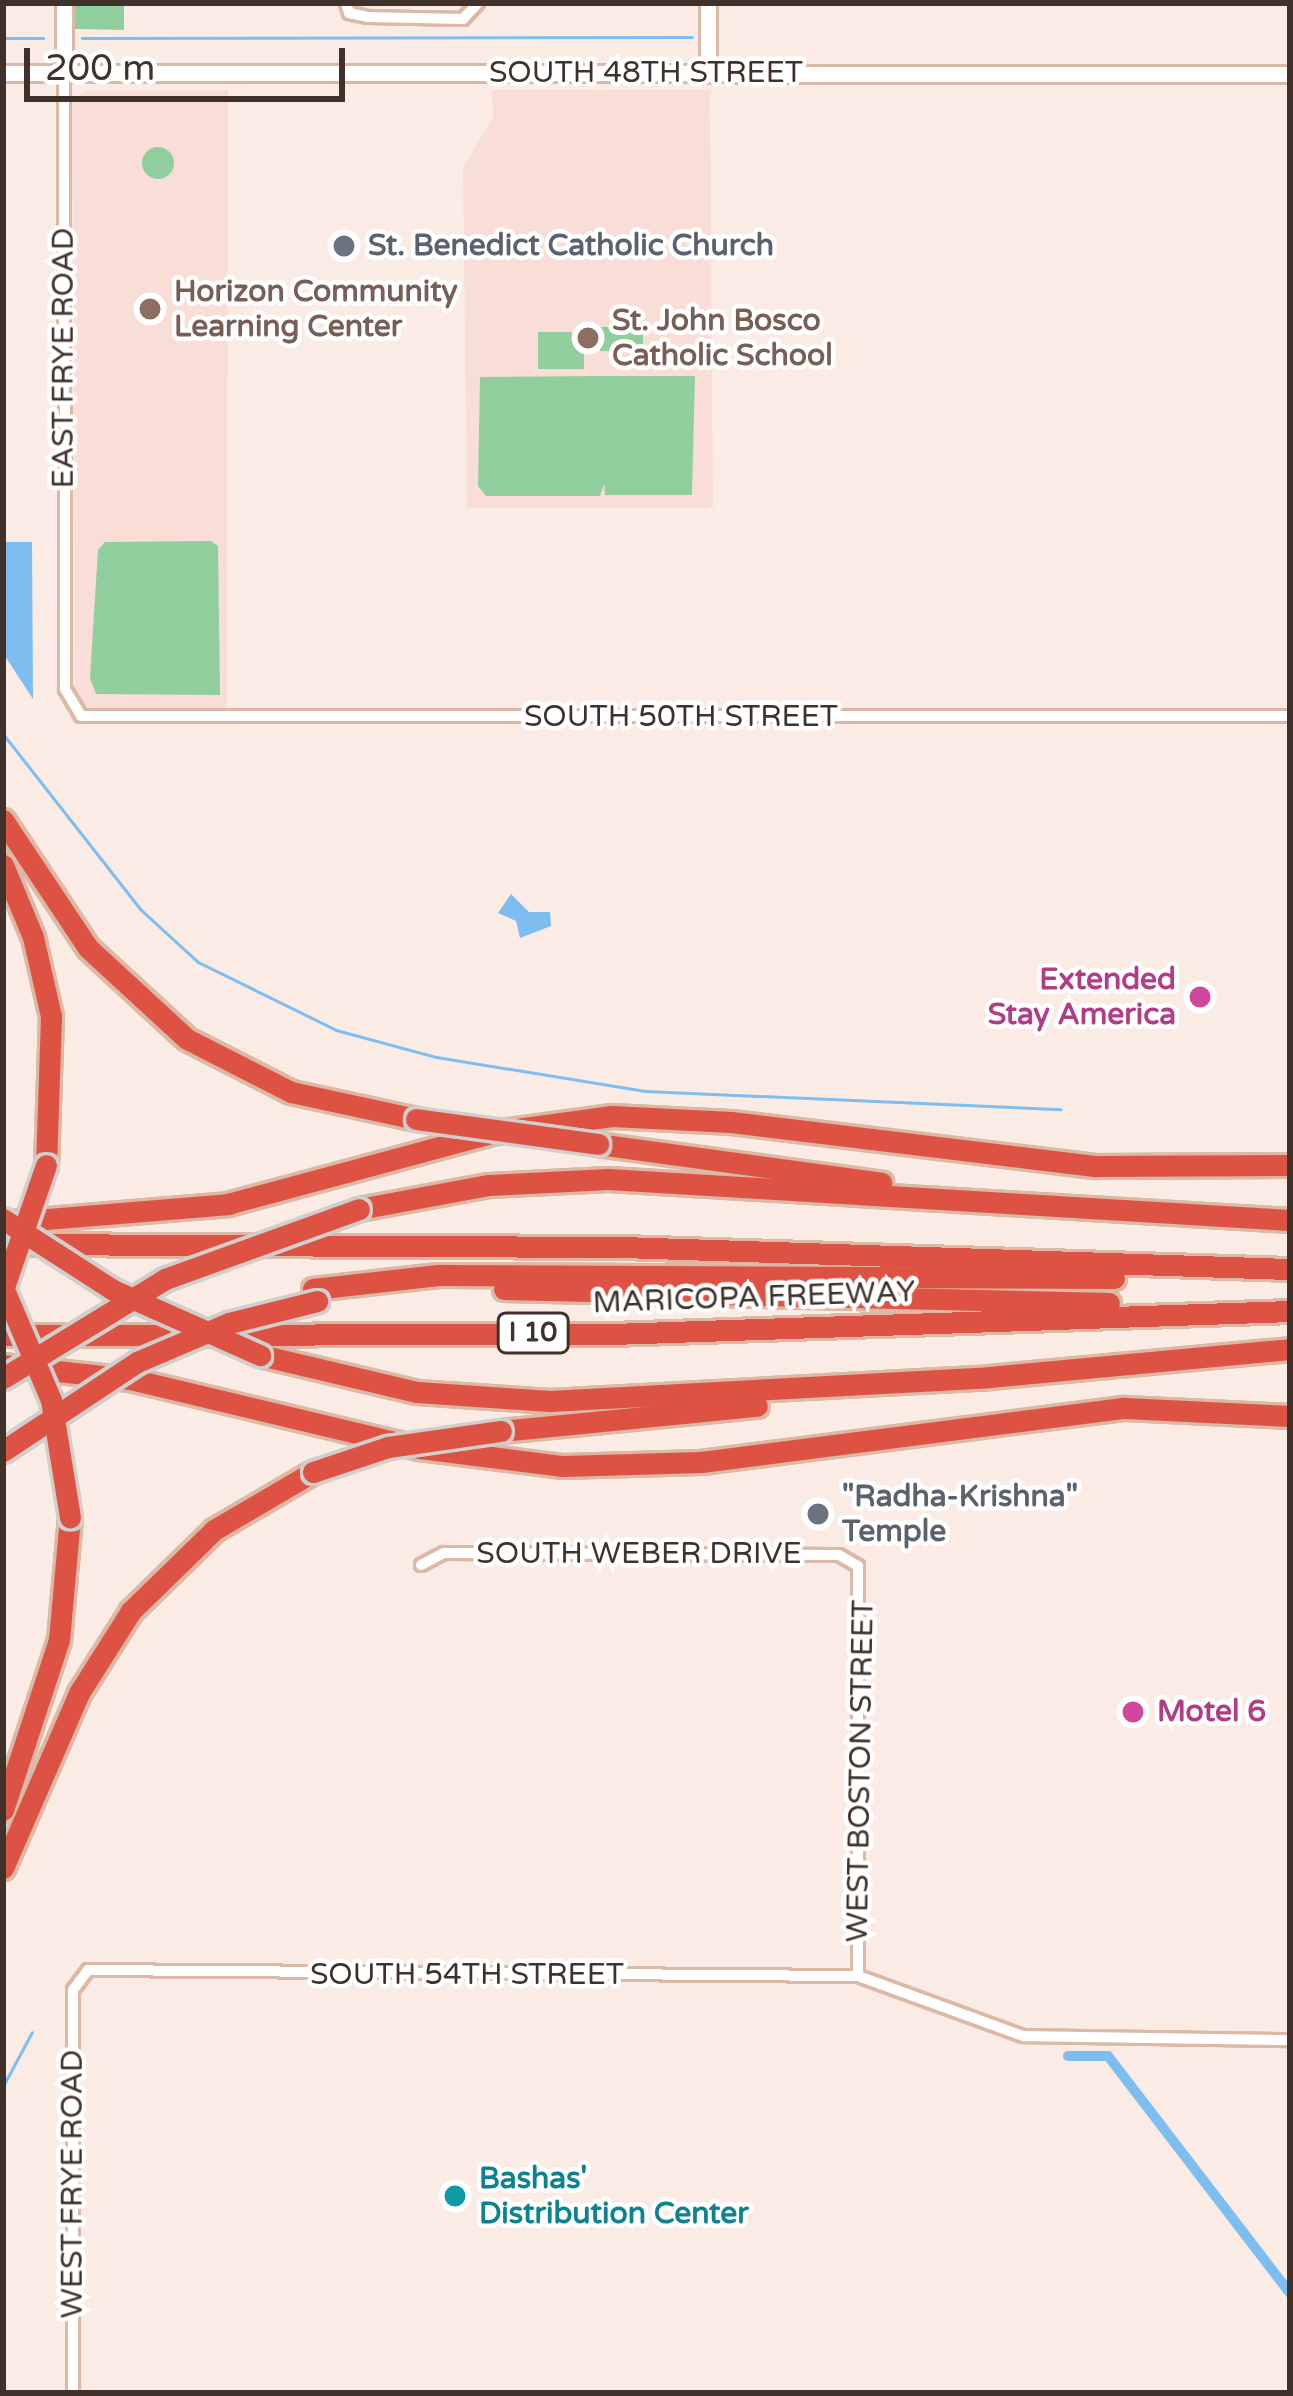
<!DOCTYPE html>
<style>
body{margin:0}
#map{position:relative;width:1293px;height:2396px;overflow:hidden;background:#faece4;font-family:"Varela Round",sans-serif}
div>[style]{position:absolute}
.education>*{inset:0;background:#f8ded7}
.green>*{inset:0;background:#90cf9d}
.round{border-radius:50%}
.water>*{inset:0;background:#7ebdef}
.stream>*{height:3px;margin:-1.5px;padding:0 1.5px;transform-origin:1.5px;border-radius:1.5px;background:#7ebdef}
.canal>*{height:10px;margin:-5px;padding:0 5px;transform-origin:5px;border-radius:5px;background:#7ebdef}
.roads{filter:drop-shadow(3px 0 #dbb9a6) drop-shadow(-3px 0 #dbb9a6) drop-shadow(0 3px #dbb9a6) drop-shadow(0 -3px #dbb9a6)}
.street>*{height:10px;margin:-5px;padding:0 5px;transform-origin:5px;border-radius:5px;background:#fff}
.secondary>*{height:15px;margin:-7.5px;padding:0 7.5px;transform-origin:7.5px;border-radius:7.5px;background:#fff}
.highway>*{height:21px;margin:-10.5px;padding:0 10.5px;transform-origin:10.5px;border-radius:10.5px;background:#de5243}
.bridges{filter:drop-shadow(3px 0 #d1cecc) drop-shadow(-3px 0 #d1cecc) drop-shadow(0 3px #d1cecc) drop-shadow(0 -3px #d1cecc)}
.highway-bridge>*{height:21px;margin:-10.5px;padding:0 10.5px;transform-origin:10.5px;border-radius:10.5px;background:#de5243}
.dots>*{width:33px;height:33px;translate:-50% -50%;box-sizing:border-box;border:6px solid #fff;border-radius:50%}
span{translate:-50% -50%;white-space:nowrap;text-align:center;line-height:1.15;-webkit-text-stroke:9px #fff;paint-order:stroke}
.shield-label span{padding:3px 9px;background:#fff;border:3px solid;border-radius:9px;-webkit-text-stroke-width:0}
.shield-label{font-size:27px;color:#40322b;font-weight:700}
.street-label{font-size:30px;color:#40322b}
.worship-label{font-size:30px;color:#5b616d;font-weight:700}
.left{translate:0 -50%;text-align:left}
.education-label{font-size:30px;color:#785e54;font-weight:700}
.hotel-label{font-size:30px;color:#b23c85;font-weight:700}
.right{translate:-100% -50%;text-align:right}
.culture-label{font-size:30px;color:#0d838f;font-weight:700}
.frame{position:absolute;inset:0;border:6px solid #40322b;pointer-events:none}
.scale{position:absolute;left:24px;top:48px;width:321px;height:54px;box-sizing:border-box;border:6px solid #40322b;border-top:0;padding-left:15px;font-size:36px;line-height:42px;white-space:nowrap;color:#40322b;-webkit-text-stroke:9px #fff;paint-order:stroke}
</style>
<div id="map">
<div class="education">
<i style="clip-path:polygon(228px 90px,227px 708px,87px 708px,75px 697px,72px 105px,83px 91px)"></i>
<i style="clip-path:polygon(492px 90px,710px 90px,713px 508px,467px 508px,463px 168px,493px 117px)"></i>
</div>
<div class="green">
<i style="clip-path:polygon(75px 3px,124px 3px,124px 30px,75px 29px)"></i>
<i class="round" style="left:142px;top:147px;width:32px;height:32px"></i>
<i style="clip-path:polygon(643px 326px,643px 351px,600px 351px,599px 327px)"></i>
<i style="clip-path:polygon(538px 332px,584px 332px,584px 369px,538px 369px)"></i>
<i style="clip-path:polygon(599px 376px,695px 376px,692px 495px,605px 495px,604px 484px,600px 496px,486px 496px,478px 486px,480px 377px)"></i>
<i style="clip-path:polygon(211px 541px,218px 546px,220px 695px,96px 694px,90px 678px,98px 550px,105px 542px)"></i>
</div>
<div class="water">
<i style="clip-path:polygon(3px 542px,32px 542px,33px 699px,3px 653px)"></i>
<i style="clip-path:polygon(511px 894px,529px 912px,550px 912px,551px 926px,520px 938px,516px 921px,498px 913px)"></i>
</div>
<div class="stream">
<i style="left:3px;top:38px;width:40px"></i>
<i style="left:82px;top:38px;width:610px;rotate:-0.09deg"></i>
<i style="left:3px;top:734px;width:222px;rotate:51.9deg"></i>
<i style="left:140px;top:909px;width:79px;rotate:42.4deg"></i>
<i style="left:198px;top:962px;width:154px;rotate:26.2deg"></i>
<i style="left:336px;top:1030px;width:104px;rotate:15.1deg"></i>
<i style="left:436px;top:1057px;width:212px;rotate:9.2deg"></i>
<i style="left:645px;top:1091px;width:416px;rotate:2.5deg"></i>
<i style="left:3px;top:2086px;width:61px;rotate:-61.8deg"></i>
</div>
<div class="canal">
<i style="left:1068px;top:2056px;width:40px"></i>
<i style="left:1108px;top:2056px;width:299px;rotate:52.5deg"></i>
</div>
<div class="roads">
<div class="street">
<i style="left:346px;top:3px;width:10px;rotate:73deg"></i>
<i style="left:349px;top:13px;width:19px;rotate:12deg"></i>
<i style="left:368px;top:17px;width:95px;rotate:1.2deg"></i>
<i style="left:463px;top:19px;width:22px;rotate:-47deg"></i>
<i style="left:64px;top:73px;width:616px;rotate:89.91deg"></i>
<i style="left:65px;top:689px;width:31px;rotate:59deg"></i>
<i style="left:81px;top:716px;width:1209px"></i>
<i style="left:421px;top:1565px;width:26px;rotate:-28deg"></i>
<i style="left:444px;top:1553px;width:395px;rotate:0.3deg"></i>
<i style="left:839px;top:1555px;width:22px;rotate:30deg"></i>
<i style="left:858px;top:1566px;width:410px;rotate:90deg"></i>
<i style="left:73px;top:2393px;width:403px;rotate:-90deg"></i>
<i style="left:73px;top:1990px;width:25px;rotate:-53deg"></i>
<i style="left:88px;top:1970px;width:770px;rotate:0.45deg"></i>
<i style="left:858px;top:1976px;width:176px;rotate:20deg"></i>
<i style="left:1023px;top:2036px;width:267px;rotate:0.9deg"></i>
</div>
<div class="secondary">
<i style="left:708px;top:3px;width:71px;rotate:90deg"></i>
<i style="left:3px;top:73px;width:1287px;rotate:0.04deg"></i>
<i style="left:64px;top:73px;width:70px;rotate:-90deg"></i>
</div>
<div class="highway">
<i style="left:3px;top:820px;width:154px;rotate:56.4deg"></i>
<i style="left:88px;top:948px;width:134px;rotate:42.6deg"></i>
<i style="left:187px;top:1039px;width:117px;rotate:27deg"></i>
<i style="left:291px;top:1092px;width:128px;rotate:12.2deg"></i>
<i style="left:3px;top:865px;width:78px;rotate:67.4deg"></i>
<i style="left:33px;top:937px;width:81px;rotate:77.2deg"></i>
<i style="left:51px;top:1016px;width:149px;rotate:91.9deg"></i>
<i style="left:598px;top:1144px;width:286px;rotate:7.8deg"></i>
<i style="left:359px;top:1209px;width:132px;rotate:-10.5deg"></i>
<i style="left:489px;top:1185px;width:119px;rotate:-2.9deg"></i>
<i style="left:608px;top:1179px;width:683px;rotate:3.44deg"></i>
<i style="left:10px;top:1222px;width:219px;rotate:-4.7deg"></i>
<i style="left:228px;top:1204px;width:277px;rotate:-15.1deg"></i>
<i style="left:495px;top:1132px;width:118px;rotate:-7.8deg"></i>
<i style="left:612px;top:1116px;width:119px;rotate:2.9deg"></i>
<i style="left:731px;top:1122px;width:368px;rotate:6.9deg"></i>
<i style="left:1096px;top:1166px;width:194px;rotate:-0.3deg"></i>
<i style="left:3px;top:1244px;width:619px;rotate:0.28deg"></i>
<i style="left:622px;top:1247px;width:668px;rotate:1.89deg"></i>
<i style="left:313px;top:1289px;width:126px;rotate:-6.4deg"></i>
<i style="left:438px;top:1275px;width:676px;rotate:0.25deg"></i>
<i style="left:504px;top:1289px;width:605px;rotate:1.33deg"></i>
<i style="left:3px;top:1335px;width:609px;rotate:-0.09deg"></i>
<i style="left:612px;top:1334px;width:678px;rotate:-1.94deg"></i>
<i style="left:260px;top:1355px;width:161px;rotate:13.3deg"></i>
<i style="left:417px;top:1392px;width:133px;rotate:3.9deg"></i>
<i style="left:550px;top:1401px;width:440px;rotate:-3.1deg"></i>
<i style="left:989px;top:1377px;width:302px;rotate:-5.3deg"></i>
<i style="left:3px;top:1365px;width:128px;rotate:6.3deg"></i>
<i style="left:130px;top:1379px;width:298px;rotate:13.4deg"></i>
<i style="left:420px;top:1448px;width:144px;rotate:7.2deg"></i>
<i style="left:563px;top:1466px;width:138px;rotate:-1.7deg"></i>
<i style="left:701px;top:1462px;width:427px;rotate:-7.3deg"></i>
<i style="left:1125px;top:1408px;width:165px;rotate:2.8deg"></i>
<i style="left:501px;top:1431px;width:257px;rotate:-5.6deg"></i>
<i style="left:3px;top:1810px;width:179px;rotate:-71.8deg"></i>
<i style="left:59px;top:1640px;width:123px;rotate:-84.9deg"></i>
<i style="left:3px;top:1868px;width:191px;rotate:-66.5deg"></i>
<i style="left:79px;top:1693px;width:97px;rotate:-57.6deg"></i>
<i style="left:131px;top:1611px;width:116px;rotate:-44.3deg"></i>
<i style="left:214px;top:1530px;width:115px;rotate:-30.4deg"></i>
</div>
</div>
<div class="bridges">
<div class="highway-bridge">
<i style="left:416px;top:1119px;width:184px;rotate:7.8deg"></i>
<i style="left:3px;top:1219px;width:131px;rotate:32.8deg"></i>
<i style="left:113px;top:1290px;width:161px;rotate:23.9deg"></i>
<i style="left:3px;top:1287px;width:123px;rotate:67deg"></i>
<i style="left:51px;top:1400px;width:119px;rotate:80.8deg"></i>
<i style="left:3px;top:1290px;width:132px;rotate:-71deg"></i>
<i style="left:3px;top:1378px;width:190px;rotate:-31.4deg"></i>
<i style="left:165px;top:1279px;width:206px;rotate:-19.8deg"></i>
<i style="left:3px;top:1451px;width:161px;rotate:-33.6deg"></i>
<i style="left:137px;top:1362px;width:100px;rotate:-23deg"></i>
<i style="left:229px;top:1323px;width:91px;rotate:-14deg"></i>
<i style="left:313px;top:1472px;width:79px;rotate:-18.4deg"></i>
<i style="left:388px;top:1447px;width:114px;rotate:-8.1deg"></i>
</div>
</div>
<div class="dots">
<i style="left:344px;top:246px;background:#6b7280"></i>
<i style="left:150px;top:309px;background:#8d6e63"></i>
<i style="left:588px;top:338px;background:#8d6e63"></i>
<i style="left:1200px;top:997px;background:#d1479c"></i>
<i style="left:818px;top:1514px;background:#6b7280"></i>
<i style="left:1133px;top:1712px;background:#d1479c"></i>
<i style="left:455px;top:2196px;background:#0f9aa8"></i>
</div>
<div class="shield-label">
<span style="left:533px;top:1333px">I 10</span>
</div>
<div class="street-label">
<span style="left:646px;top:73px">SOUTH 48TH STREET</span>
<span style="left:64px;top:358px;rotate:-90deg">EAST FRYE ROAD</span>
<span style="left:681px;top:717px">SOUTH 50TH STREET</span>
<span style="left:754px;top:1298px;rotate:-2deg">MARICOPA FREEWAY</span>
<span style="left:639px;top:1554px">SOUTH WEBER DRIVE</span>
<span style="left:861px;top:1771px;rotate:-89deg">WEST BOSTON STREET</span>
<span style="left:467px;top:1975px">SOUTH 54TH STREET</span>
<span style="left:73px;top:2184px;rotate:-90deg">WEST FRYE ROAD</span>
</div>
<div class="worship-label">
<span class="left" style="left:368px;top:246px">St. Benedict Catholic Church</span>
<span class="left" style="left:842px;top:1514px">"Radha-Krishna"<br>Temple</span>
</div>
<div class="education-label">
<span class="left" style="left:174px;top:309px">Horizon Community<br>Learning Center</span>
<span class="left" style="left:612px;top:338px">St. John Bosco<br>Catholic School</span>
</div>
<div class="hotel-label">
<span class="right" style="left:1176px;top:997px">Extended<br>Stay America</span>
<span class="left" style="left:1157px;top:1712px">Motel 6</span>
</div>
<div class="culture-label">
<span class="left" style="left:479px;top:2196px">Bashas'<br>Distribution Center</span>
</div>
<div class="frame"></div>
<div class="scale">200 m</div>
</div>
